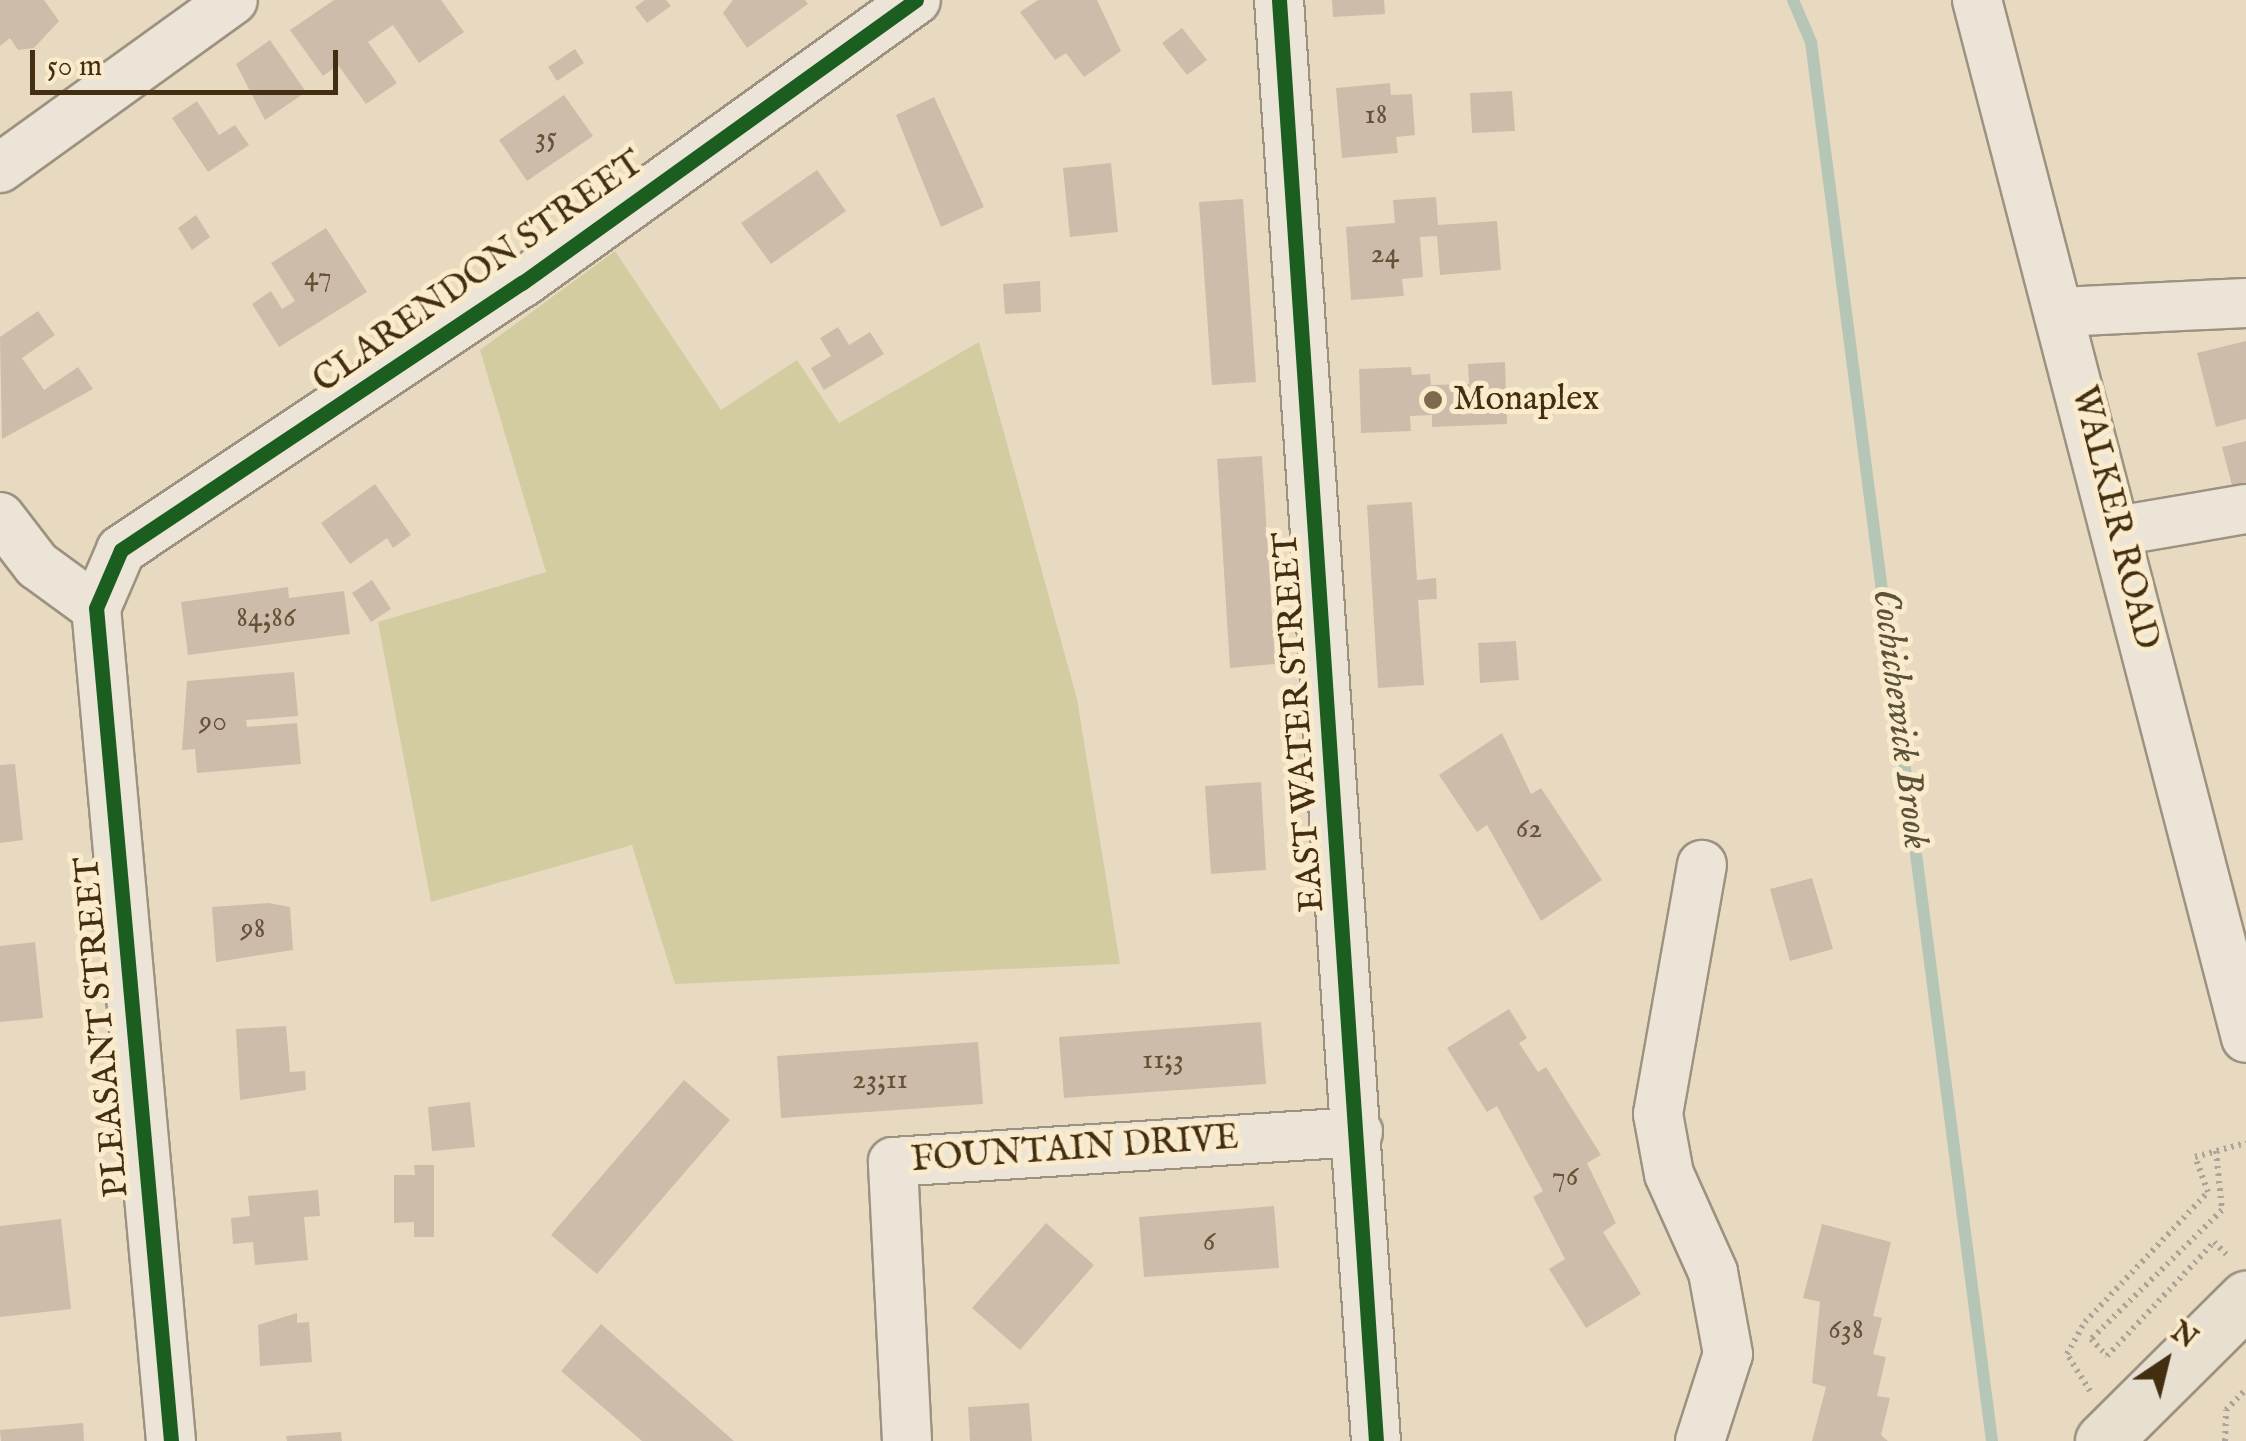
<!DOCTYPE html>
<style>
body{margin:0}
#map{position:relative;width:2246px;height:1441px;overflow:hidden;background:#e8dac0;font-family:"IM FELL English",serif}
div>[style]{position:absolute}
.green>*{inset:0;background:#d3cca1}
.stream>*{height:12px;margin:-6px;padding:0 6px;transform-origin:6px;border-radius:6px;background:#b5c5b6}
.building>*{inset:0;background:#cebcaa}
.path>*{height:6px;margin-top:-3px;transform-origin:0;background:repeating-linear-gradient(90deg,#aca498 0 2.5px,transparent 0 7.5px)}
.roads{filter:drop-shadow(2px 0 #9d9280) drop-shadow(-2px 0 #9d9280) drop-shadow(0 2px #9d9280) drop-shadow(0 -2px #9d9280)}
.minor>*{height:48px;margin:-24px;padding:0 24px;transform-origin:24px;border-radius:24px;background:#ebe4d7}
.major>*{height:55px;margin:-27.5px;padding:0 27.5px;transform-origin:27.5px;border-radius:27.5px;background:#e7e0d0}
.cycleway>*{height:15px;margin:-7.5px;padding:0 7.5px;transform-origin:7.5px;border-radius:7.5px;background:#1b5e20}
.dots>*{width:28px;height:28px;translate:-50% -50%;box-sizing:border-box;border:5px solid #faebcc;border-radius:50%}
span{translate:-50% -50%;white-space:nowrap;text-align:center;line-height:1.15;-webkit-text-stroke:10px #faebcc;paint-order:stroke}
.number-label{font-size:30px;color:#665237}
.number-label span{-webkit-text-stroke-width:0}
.street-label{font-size:35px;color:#442e11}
.poi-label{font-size:35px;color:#442e11}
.left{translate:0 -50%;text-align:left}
.water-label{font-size:38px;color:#5b5239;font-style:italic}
.north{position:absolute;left:2116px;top:1311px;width:100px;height:100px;-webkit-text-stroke:8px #faebcc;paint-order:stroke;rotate:35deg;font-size:28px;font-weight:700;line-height:40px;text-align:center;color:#442e11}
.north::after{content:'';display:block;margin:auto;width:35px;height:45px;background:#442e11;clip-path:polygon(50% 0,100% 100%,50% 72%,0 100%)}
.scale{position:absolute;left:30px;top:50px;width:308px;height:45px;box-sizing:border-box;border:5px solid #442e11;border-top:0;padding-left:12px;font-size:30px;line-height:35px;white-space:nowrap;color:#442e11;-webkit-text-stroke:8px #faebcc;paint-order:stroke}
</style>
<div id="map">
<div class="green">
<i style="clip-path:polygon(615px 251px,721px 410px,797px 360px,839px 423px,979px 342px,1077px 699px,1120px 964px,675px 984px,632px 845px,431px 902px,378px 622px,546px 572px,480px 350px)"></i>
</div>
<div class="stream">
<i style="left:1793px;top:0;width:46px;rotate:66.8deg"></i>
<i style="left:1811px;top:42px;width:1411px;rotate:82.63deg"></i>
</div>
<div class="building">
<i style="clip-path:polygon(0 0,44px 0,59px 21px,34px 48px,18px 50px,10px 38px,0 46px)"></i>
<i style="clip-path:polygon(334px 0,441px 0,464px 32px,419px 63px,393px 25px,368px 42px,397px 83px,366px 104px,338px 65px,323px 76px,290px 30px)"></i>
<i style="clip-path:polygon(645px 0,666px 0,671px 6px,647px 23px,635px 7px)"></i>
<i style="clip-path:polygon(733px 0,805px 0,808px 4px,747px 48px,723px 13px)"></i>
<i style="clip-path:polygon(1038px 0,1097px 0,1121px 51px,1084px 77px,1066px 53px,1055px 60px,1020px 12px)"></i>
<i style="clip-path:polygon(1332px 0,1384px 0,1385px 14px,1333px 17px)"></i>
<i style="clip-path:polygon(1182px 28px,1207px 60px,1187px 75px,1162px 43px)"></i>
<i style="clip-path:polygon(270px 40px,306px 92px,265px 120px,236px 64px)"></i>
<i style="clip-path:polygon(575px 49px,584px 63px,557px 81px,548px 67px)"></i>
<i style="clip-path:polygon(1390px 83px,1391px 95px,1412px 94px,1415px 135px,1396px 137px,1398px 153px,1342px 158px,1336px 88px)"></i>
<i style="clip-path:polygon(1512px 91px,1515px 131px,1472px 133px,1470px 93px)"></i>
<i style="clip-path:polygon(564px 95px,593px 136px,527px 181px,499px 140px)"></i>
<i style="clip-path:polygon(934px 97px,984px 207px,941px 227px,896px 115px)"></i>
<i style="clip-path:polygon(197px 101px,219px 135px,235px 125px,249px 145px,208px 172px,172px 118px)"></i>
<i style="clip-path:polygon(1111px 163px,1118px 232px,1070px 237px,1063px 168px)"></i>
<i style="clip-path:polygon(817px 170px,846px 211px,771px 264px,741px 223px)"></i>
<i style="clip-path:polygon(1436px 197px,1438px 225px,1497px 221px,1501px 270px,1440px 275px,1437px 236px,1420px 237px,1423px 277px,1402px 279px,1404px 296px,1351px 300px,1346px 227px,1395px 223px,1393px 200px)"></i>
<i style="clip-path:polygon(1243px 199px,1256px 382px,1212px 385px,1199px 202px)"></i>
<i style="clip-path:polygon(196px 215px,210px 237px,192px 250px,178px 228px)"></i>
<i style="clip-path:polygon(326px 228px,367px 292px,279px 347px,252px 304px,271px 291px,282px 309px,295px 301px,271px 263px)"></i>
<i style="clip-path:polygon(1040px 281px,1041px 312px,1005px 314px,1003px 284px)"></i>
<i style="clip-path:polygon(38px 311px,55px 335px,22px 358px,44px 390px,78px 367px,93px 389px,2px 439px,0 337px)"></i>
<i style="clip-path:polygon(838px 327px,849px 345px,870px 332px,884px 354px,824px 390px,811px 368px,831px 356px,820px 338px)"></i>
<i style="clip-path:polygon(2246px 341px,2246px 419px,2216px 427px,2197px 353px)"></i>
<i style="clip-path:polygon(1505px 362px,1507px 424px,1432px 427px,1432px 415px,1410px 416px,1411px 431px,1361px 433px,1359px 369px,1411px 367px,1412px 375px,1430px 374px,1431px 385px,1469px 384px,1468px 364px)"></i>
<i style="clip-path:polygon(2246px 441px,2246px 494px,2235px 497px,2222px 447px)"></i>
<i style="clip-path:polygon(1262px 456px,1275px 664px,1230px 668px,1217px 459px)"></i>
<i style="clip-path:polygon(375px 484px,411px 535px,393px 548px,387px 538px,350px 564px,321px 523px)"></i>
<i style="clip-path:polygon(1412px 502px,1417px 580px,1436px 578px,1437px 599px,1418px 600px,1424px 685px,1378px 688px,1367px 505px)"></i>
<i style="clip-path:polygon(372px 580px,391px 609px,371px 622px,352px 593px)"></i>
<i style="clip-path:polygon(288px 587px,289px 598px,344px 591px,350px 634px,188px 655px,181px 602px)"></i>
<i style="clip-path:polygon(1516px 641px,1519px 680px,1480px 683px,1478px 643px)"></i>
<i style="clip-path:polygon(294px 672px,298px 716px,246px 720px,247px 727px,297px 723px,301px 764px,197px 773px,195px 749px,182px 750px,187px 681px)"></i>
<i style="clip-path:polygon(1502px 733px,1531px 794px,1541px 788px,1602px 880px,1541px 921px,1487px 825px,1477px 832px,1439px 775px)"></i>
<i style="clip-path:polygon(15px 764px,23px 840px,0 843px,0 765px)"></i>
<i style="clip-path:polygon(1261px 782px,1266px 870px,1211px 874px,1205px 786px)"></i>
<i style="clip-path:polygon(1812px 878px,1833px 949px,1790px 961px,1770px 889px)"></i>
<i style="clip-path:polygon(269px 903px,290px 907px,293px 950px,216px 962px,212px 907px)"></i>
<i style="clip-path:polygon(35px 942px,43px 1018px,0 1022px,0 946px)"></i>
<i style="clip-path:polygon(1509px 1009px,1527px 1038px,1519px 1043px,1538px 1072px,1546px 1067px,1601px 1155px,1587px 1163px,1616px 1223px,1603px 1232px,1641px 1294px,1586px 1328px,1549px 1269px,1565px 1259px,1533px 1197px,1543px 1191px,1497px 1106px,1487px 1112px,1447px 1048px)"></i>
<i style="clip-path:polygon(1261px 1022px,1266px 1084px,1064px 1098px,1059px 1037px)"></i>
<i style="clip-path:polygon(286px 1026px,290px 1072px,305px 1071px,306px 1090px,240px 1100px,236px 1029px)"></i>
<i style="clip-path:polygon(978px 1042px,983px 1104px,781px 1118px,777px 1056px)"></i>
<i style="clip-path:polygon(684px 1080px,730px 1120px,597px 1274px,551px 1235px)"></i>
<i style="clip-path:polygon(470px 1102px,475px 1147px,432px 1151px,428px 1107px)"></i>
<i style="clip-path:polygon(414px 1165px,434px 1165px,434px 1237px,414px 1237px,414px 1222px,394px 1223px,394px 1175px,415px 1175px)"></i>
<i style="clip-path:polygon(318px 1190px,320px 1216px,304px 1217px,308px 1260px,255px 1265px,253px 1242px,233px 1244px,231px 1218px,250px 1216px,248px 1196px)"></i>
<i style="clip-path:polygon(1274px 1206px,1279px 1268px,1144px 1277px,1139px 1217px)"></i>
<i style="clip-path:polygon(61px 1219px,71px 1309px,0 1317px,0 1226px)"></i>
<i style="clip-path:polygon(1046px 1223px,1094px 1265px,1020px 1350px,972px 1308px)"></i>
<i style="clip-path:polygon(1822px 1224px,1891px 1242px,1873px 1316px,1882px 1318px,1873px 1354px,1886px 1357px,1877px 1396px,1890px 1398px,1881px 1435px,1888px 1441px,1812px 1441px,1826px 1387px,1812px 1383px,1820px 1302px,1803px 1298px)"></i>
<i style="clip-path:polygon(297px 1313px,297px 1323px,309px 1322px,312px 1362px,260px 1366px,258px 1325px)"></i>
<i style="clip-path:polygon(601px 1324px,734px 1441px,642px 1441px,561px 1371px)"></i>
<i style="clip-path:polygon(1029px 1403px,1032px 1441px,970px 1441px,968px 1407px)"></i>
<i style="clip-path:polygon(83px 1423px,84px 1441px,1px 1441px,0 1430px)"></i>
<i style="clip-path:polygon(341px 1432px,342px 1441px,287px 1441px,286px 1436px)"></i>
</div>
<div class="path">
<i style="left:2216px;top:1151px;width:59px;rotate:84.2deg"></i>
<i style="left:2222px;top:1210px;width:184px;rotate:135.4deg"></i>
<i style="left:2091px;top:1339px;width:23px;rotate:47deg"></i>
<i style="left:2107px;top:1356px;width:156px;rotate:-46.8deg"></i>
<i style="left:2214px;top:1242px;width:21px;rotate:45deg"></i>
<i style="left:2090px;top:1391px;width:44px;rotate:-121.9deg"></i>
<i style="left:2067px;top:1354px;width:37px;rotate:-61deg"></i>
<i style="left:2085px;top:1322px;width:179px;rotate:-46.6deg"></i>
<i style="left:2208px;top:1192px;width:37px;rotate:-110deg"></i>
<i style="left:2195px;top:1157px;width:53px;rotate:-15.4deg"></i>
<i style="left:2225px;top:1441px;width:31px;rotate:-88deg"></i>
<i style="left:2226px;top:1410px;width:29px;rotate:-46deg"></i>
</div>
<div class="roads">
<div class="minor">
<i style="left:1279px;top:0;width:1444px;rotate:86.15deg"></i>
<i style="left:1977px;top:0;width:1072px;rotate:75.47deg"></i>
<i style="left:0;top:168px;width:287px;rotate:-35.8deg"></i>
<i style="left:2061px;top:312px;width:185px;rotate:-2.8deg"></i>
<i style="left:0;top:517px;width:61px;rotate:52.4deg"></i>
<i style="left:37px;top:565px;width:73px;rotate:36.1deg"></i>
<i style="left:2117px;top:531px;width:131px;rotate:-9.7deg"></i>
<i style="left:171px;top:1441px;width:836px;rotate:-95.14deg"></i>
<i style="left:96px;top:608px;width:63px;rotate:-66.7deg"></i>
<i style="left:121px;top:550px;width:482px;rotate:-33.7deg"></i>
<i style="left:522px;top:283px;width:485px;rotate:-35.7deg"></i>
<i style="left:907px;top:1441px;width:279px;rotate:-92.9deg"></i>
<i style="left:893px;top:1162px;width:466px;rotate:-3.7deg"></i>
<i style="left:1700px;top:1441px;width:91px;rotate:-72.2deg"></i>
<i style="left:1728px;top:1354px;width:83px;rotate:-100.4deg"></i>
<i style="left:1713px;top:1272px;width:107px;rotate:-114.2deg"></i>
<i style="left:1669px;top:1174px;width:61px;rotate:-100.4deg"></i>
<i style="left:1658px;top:1114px;width:253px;rotate:-80deg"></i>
</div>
<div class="major">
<i style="left:2103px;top:1441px;width:202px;rotate:-44.8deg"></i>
</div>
</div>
<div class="cycleway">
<i style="left:1279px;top:0;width:1444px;rotate:86.15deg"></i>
<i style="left:171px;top:1441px;width:836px;rotate:-95.14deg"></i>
<i style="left:96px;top:608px;width:63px;rotate:-66.7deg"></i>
<i style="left:121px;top:550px;width:482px;rotate:-33.7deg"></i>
<i style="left:522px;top:283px;width:485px;rotate:-35.7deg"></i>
</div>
<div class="dots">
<i style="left:1433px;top:400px;background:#7d6a4e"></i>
</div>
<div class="number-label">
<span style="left:1376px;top:115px">18</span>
<span style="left:546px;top:138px">35</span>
<span style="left:1385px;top:254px">24</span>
<span style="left:318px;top:277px">47</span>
<span style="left:266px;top:618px">84;86</span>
<span style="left:213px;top:722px">90</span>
<span style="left:1529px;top:829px">62</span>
<span style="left:253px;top:929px">98</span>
<span style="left:1163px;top:1060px">11;3</span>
<span style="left:880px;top:1080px">23;11</span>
<span style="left:1565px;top:1177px">76</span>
<span style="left:1209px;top:1242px">6</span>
<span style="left:1846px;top:1330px">638</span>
</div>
<div class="street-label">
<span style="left:479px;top:273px;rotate:-35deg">CLARENDON STREET</span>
<span style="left:2114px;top:518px;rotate:76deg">WALKER ROAD</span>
<span style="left:1300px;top:722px;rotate:-94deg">EAST WATER STREET</span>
<span style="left:103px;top:1027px;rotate:-95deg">PLEASANT STREET</span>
<span style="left:1075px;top:1150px;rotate:-4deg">FOUNTAIN DRIVE</span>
</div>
<div class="poi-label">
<span class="left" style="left:1453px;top:400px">Monaplex</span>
</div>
<div class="water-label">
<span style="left:1899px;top:719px;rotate:83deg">Cochichewick Brook</span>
</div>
<div class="north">N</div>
<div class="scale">50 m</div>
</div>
